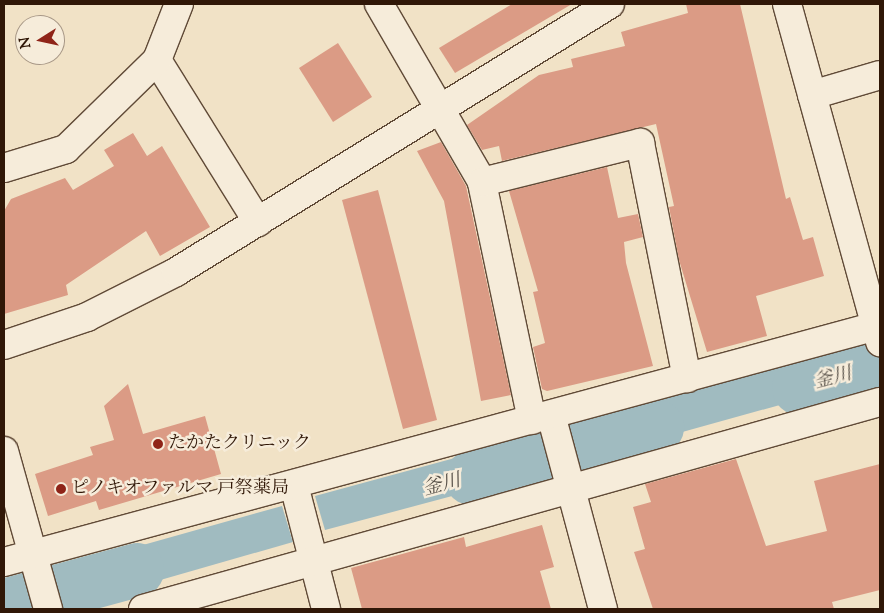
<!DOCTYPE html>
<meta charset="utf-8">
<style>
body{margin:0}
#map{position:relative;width:884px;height:613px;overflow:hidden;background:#f1e2c6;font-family:"Sorts Mill Goudy","Noto Serif JP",serif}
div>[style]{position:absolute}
.water>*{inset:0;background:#a0bbc0}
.river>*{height:54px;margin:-27px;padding:0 27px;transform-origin:27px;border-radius:27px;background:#a0bbc0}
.building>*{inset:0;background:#db9b85}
.roads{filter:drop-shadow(1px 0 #604a37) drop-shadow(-1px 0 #604a37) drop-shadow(0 1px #604a37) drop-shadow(0 -1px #604a37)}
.minor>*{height:28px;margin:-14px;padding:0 14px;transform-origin:14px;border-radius:14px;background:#f6ecda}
.dots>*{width:14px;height:14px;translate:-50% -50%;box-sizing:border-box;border:2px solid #f6ecda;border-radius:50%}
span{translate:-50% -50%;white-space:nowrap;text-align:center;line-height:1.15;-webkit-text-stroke:5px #f6ecda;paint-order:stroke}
.poi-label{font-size:18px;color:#301707}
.left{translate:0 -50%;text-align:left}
.water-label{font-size:19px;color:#575048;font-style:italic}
.frame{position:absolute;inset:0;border:5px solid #301707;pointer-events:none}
.north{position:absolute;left:15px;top:15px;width:50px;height:50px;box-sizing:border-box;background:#f6ecda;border:1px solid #a79786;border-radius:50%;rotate:260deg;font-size:14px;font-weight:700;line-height:20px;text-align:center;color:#301707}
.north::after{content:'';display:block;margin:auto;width:18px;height:22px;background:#8f2418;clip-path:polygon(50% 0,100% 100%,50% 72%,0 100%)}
</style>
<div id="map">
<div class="water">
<i style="clip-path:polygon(864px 342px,873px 379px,589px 458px,579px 423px)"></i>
<i style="clip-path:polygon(536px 436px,546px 471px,325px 530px,315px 496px)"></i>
<i style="clip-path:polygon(282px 506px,293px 542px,70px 606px,61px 568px)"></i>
<i style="clip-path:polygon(21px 579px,29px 609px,4px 609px,4px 584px)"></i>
</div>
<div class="river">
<i style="left:799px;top:388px;width:84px;rotate:-15.2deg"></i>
<i style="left:471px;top:478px;width:193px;rotate:-15.3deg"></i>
<i style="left:4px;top:606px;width:138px;rotate:-15.1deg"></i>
</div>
<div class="building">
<i style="clip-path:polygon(512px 4px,572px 4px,455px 73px,439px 48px)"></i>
<i style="clip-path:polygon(686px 4px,740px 4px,786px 199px,790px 197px,803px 240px,813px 237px,824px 276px,756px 296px,767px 336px,707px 352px,679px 260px,669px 207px,674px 206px,656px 124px,502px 161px,499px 146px,482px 150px,467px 125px,539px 75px,573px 67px,571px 59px,625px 46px,621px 32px,688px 13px)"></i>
<i style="clip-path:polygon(338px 43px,372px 97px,333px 122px,299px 68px)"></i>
<i style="clip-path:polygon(133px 133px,147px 156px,162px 146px,210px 227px,160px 256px,146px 231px,66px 285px,68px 295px,4px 314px,4px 211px,11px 199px,65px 178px,73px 190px,114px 166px,104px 150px)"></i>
<i style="clip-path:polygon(441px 142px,466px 186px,511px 395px,481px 401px,444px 201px,417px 151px)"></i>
<i style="clip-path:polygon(607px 167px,618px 218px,638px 214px,643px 237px,624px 242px,626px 263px,653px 366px,547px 391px,542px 389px,533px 347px,545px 343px,533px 292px,538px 291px,509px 191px)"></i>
<i style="clip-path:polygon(378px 190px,437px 420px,403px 429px,342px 200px)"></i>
<i style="clip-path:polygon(128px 384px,143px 434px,205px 416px,221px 474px,99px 510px,96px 501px,48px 516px,35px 474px,93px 455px,90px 447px,114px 440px,104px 406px)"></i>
<i style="clip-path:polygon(736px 459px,766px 546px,827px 531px,814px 481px,880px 464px,880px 590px,832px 602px,834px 609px,653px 609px,634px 552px,645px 549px,633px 507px,651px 502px,645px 484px)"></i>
<i style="clip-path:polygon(542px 525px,554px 567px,540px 571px,551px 609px,362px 609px,351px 568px,464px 537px,466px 547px)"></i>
</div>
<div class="roads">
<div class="minor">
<i style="left:379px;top:4px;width:206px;rotate:59.9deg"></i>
<i style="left:787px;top:4px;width:351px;rotate:74.6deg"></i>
<i style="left:157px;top:60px;width:191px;rotate:58.1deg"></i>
<i style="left:812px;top:95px;width:71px;rotate:-16.4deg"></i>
<i style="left:4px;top:168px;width:65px;rotate:-17deg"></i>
<i style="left:66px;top:149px;width:127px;rotate:-44.4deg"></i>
<i style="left:157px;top:60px;width:60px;rotate:-68.6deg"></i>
<i style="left:4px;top:345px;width:88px;rotate:-18.6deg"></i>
<i style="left:87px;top:317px;width:100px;rotate:-26.8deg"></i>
<i style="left:176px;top:272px;width:510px;rotate:-31.7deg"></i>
<i style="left:551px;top:415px;width:201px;rotate:75deg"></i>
<i style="left:532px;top:420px;width:243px;rotate:-101.9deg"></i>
<i style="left:482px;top:182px;width:163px;rotate:-13.9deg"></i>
<i style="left:640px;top:143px;width:240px;rotate:78.7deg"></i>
<i style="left:4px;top:451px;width:164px;rotate:74.4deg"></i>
<i style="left:294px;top:485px;width:128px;rotate:75.5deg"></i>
<i style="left:4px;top:562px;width:907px;rotate:-15.14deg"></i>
<i style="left:143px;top:609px;width:766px;rotate:-15.69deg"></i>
</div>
</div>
<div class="dots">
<i style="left:158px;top:444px;background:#8f2418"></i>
<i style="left:61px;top:489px;background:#8f2418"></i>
</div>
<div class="poi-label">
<span class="left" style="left:168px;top:444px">たかたクリニック</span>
<span class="left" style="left:71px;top:489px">ピノキオファルマ 戸祭薬局</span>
</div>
<div class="water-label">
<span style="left:833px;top:379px;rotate:-15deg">釜川</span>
<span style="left:442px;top:486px;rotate:-15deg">釜川</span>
</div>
<div class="frame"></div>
<div class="north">N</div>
</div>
